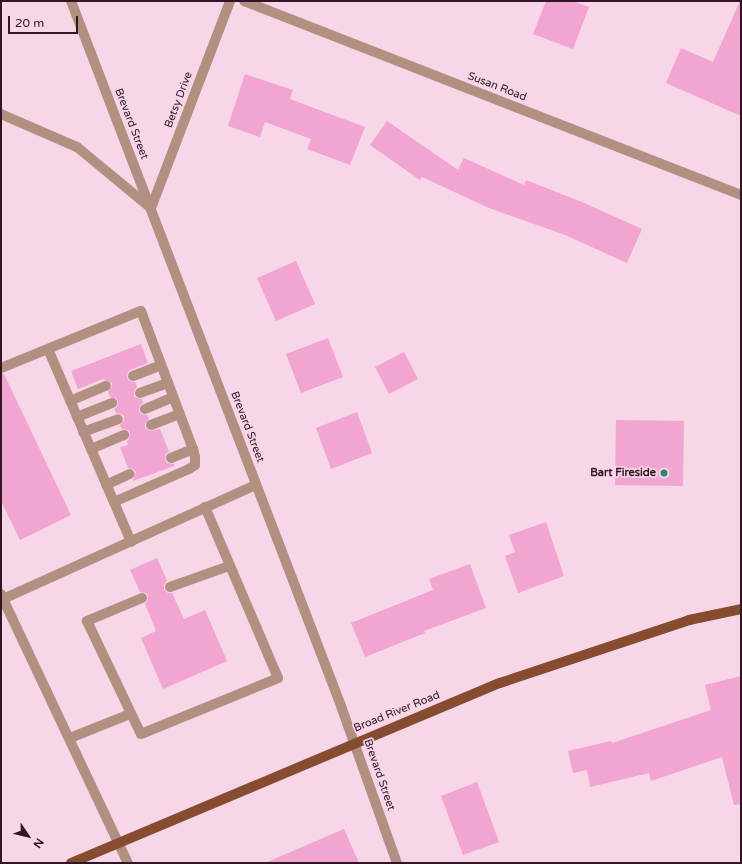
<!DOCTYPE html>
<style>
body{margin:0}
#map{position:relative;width:742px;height:864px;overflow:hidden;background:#f6d6e7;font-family:"Varela Round",sans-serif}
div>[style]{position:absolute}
.building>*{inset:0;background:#f1a5d0}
.service>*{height:10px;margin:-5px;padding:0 5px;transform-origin:5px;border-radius:5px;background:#b29081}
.minor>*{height:10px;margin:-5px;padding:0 5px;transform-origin:5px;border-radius:5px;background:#b29081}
.primary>*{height:10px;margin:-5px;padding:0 5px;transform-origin:5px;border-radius:5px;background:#864c30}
.dots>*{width:11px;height:11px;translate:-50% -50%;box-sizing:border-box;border:2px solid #f6d6e7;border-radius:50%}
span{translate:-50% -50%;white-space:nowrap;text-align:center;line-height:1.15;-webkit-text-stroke:3.5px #f6d6e7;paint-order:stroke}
.street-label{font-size:11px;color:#311525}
.poi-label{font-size:11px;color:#311525;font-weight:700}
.right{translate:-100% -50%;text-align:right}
.frame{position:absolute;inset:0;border:2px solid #311525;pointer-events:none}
.north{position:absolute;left:8px;top:816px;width:40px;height:40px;-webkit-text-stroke:3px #f6d6e7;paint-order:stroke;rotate:125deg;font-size:11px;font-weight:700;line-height:16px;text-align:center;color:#311525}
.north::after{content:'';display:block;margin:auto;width:14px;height:18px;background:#311525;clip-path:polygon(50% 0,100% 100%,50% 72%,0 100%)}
.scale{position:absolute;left:8px;top:16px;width:70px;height:18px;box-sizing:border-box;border:2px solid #311525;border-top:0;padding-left:5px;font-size:12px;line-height:14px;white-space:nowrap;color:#311525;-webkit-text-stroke:3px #f6d6e7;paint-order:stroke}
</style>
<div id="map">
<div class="building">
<i style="clip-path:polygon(546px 1px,572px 1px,589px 7px,573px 49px,533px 34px)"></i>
<i style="clip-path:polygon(740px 1px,741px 1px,741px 116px,666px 83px,681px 48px,713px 62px)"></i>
<i style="clip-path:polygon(245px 74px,293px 90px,290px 99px,365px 127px,350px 165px,307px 149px,311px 139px,265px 122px,260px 137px,228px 126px)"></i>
<i style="clip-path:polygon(387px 121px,458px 170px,464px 158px,524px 185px,526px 180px,582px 202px,642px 229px,627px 263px,565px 235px,489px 208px,422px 177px,420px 180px,370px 145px)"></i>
<i style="clip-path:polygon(296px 261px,315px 304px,276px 321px,257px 278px)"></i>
<i style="clip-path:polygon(328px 338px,343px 377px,301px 393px,286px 354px)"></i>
<i style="clip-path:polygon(141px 344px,148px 363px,130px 370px,128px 372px,127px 378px,129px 381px,135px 382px,137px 387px,134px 391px,134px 396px,136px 398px,142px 399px,143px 403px,140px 405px,139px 411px,141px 414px,147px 415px,149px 419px,145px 424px,145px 428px,150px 431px,160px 429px,169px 452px,166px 454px,165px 460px,167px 463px,174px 464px,174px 466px,133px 481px,136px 472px,133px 469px,128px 468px,120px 447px,128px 445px,127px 441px,129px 439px,130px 433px,128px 430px,122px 429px,120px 425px,124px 420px,124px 416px,119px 413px,116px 413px,114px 409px,117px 407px,118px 401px,116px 398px,110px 397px,108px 392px,112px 387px,112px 383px,103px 379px,78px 389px,71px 371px)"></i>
<i style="clip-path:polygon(404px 352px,418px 379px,389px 394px,375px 367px)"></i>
<i style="clip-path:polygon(1px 374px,4px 374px,71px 515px,20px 540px,1px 501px)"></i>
<i style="clip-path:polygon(357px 412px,372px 453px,331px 469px,316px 428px)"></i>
<i style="clip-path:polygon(616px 420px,684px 421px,683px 486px,615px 485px)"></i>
<i style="clip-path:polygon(546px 522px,564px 576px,518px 593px,505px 556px,515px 552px,509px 535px)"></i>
<i style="clip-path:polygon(157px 558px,167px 581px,164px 585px,164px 590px,168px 593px,172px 593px,184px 619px,205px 610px,227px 661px,163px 689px,141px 638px,156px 631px,145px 604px,147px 602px,148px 596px,146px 593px,140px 592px,130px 570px)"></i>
<i style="clip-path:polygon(470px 564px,486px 608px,424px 631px,425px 633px,365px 657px,351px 623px,433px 590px,429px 579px)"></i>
<i style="clip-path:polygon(741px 676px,741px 804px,734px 805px,722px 757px,651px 781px,649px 773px,590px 787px,587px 770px,573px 773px,568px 751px,611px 741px,612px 743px,711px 710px,705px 685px)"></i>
<i style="clip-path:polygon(477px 782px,499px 842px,463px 855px,441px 796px)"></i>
<i style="clip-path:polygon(344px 829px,359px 863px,265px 863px)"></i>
</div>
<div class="service">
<i style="left:48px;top:349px;width:210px;rotate:66.7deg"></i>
<i style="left:1px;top:368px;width:151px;rotate:-22.2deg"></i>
<i style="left:141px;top:311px;width:147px;rotate:69.4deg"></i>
<i style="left:193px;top:449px;width:8px;rotate:76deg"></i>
<i style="left:195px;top:457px;width:8px;rotate:90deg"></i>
<i style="left:195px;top:465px;width:7px;rotate:146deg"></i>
<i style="left:189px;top:469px;width:82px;rotate:156.3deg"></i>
<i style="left:133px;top:376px;width:30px;rotate:-21deg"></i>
<i style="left:140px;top:393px;width:30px;rotate:-20deg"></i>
<i style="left:70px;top:401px;width:39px;rotate:-23deg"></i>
<i style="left:145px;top:409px;width:30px;rotate:-23deg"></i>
<i style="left:77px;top:417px;width:38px;rotate:-22deg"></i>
<i style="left:151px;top:425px;width:31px;rotate:-21deg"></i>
<i style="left:83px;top:432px;width:37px;rotate:-20deg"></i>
<i style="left:91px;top:449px;width:36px;rotate:-23deg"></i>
<i style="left:171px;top:458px;width:24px;rotate:-22deg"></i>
<i style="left:106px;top:485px;width:26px;rotate:-25deg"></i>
<i style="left:170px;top:587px;width:63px;rotate:-19.6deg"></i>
<i style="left:1px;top:594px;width:5px;rotate:68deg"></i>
<i style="left:3px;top:599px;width:277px;rotate:-24.3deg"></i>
<i style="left:142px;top:598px;width:60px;rotate:157.3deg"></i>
<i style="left:87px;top:621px;width:125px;rotate:64.5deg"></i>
<i style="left:141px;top:734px;width:148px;rotate:-22.2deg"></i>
<i style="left:278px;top:678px;width:186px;rotate:-113.1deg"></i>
<i style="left:1px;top:600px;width:2px;rotate:-27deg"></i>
<i style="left:3px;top:599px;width:292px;rotate:64.7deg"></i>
<i style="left:70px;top:738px;width:65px;rotate:-21.8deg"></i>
</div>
<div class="minor">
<i style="left:71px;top:1px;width:755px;rotate:69.04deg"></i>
<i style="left:341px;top:706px;width:167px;rotate:70.4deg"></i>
<i style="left:244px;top:1px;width:534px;rotate:21.32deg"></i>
<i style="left:1px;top:114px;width:83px;rotate:23.5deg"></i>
<i style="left:77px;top:147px;width:96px;rotate:39.5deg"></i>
<i style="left:151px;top:208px;width:222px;rotate:-69.1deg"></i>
</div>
<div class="primary">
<i style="left:71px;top:863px;width:465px;rotate:-22.8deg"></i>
<i style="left:500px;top:683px;width:199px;rotate:-18.4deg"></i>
<i style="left:689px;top:620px;width:53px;rotate:-11.9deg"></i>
</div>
<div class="dots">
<i style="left:664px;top:473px;background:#238a66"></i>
</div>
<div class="street-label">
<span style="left:497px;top:87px;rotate:21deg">Susan Road</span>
<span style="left:179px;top:100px;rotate:-69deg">Betsy Drive</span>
<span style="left:131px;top:124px;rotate:69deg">Brevard Street</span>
<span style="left:247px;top:427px;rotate:69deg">Brevard Street</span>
<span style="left:397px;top:712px;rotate:-22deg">Broad River Road</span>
<span style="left:379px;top:775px;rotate:71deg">Brevard Street</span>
</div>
<div class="poi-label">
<span class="right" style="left:656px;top:473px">Bart Fireside</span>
</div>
<div class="frame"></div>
<div class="north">N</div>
<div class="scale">20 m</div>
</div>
